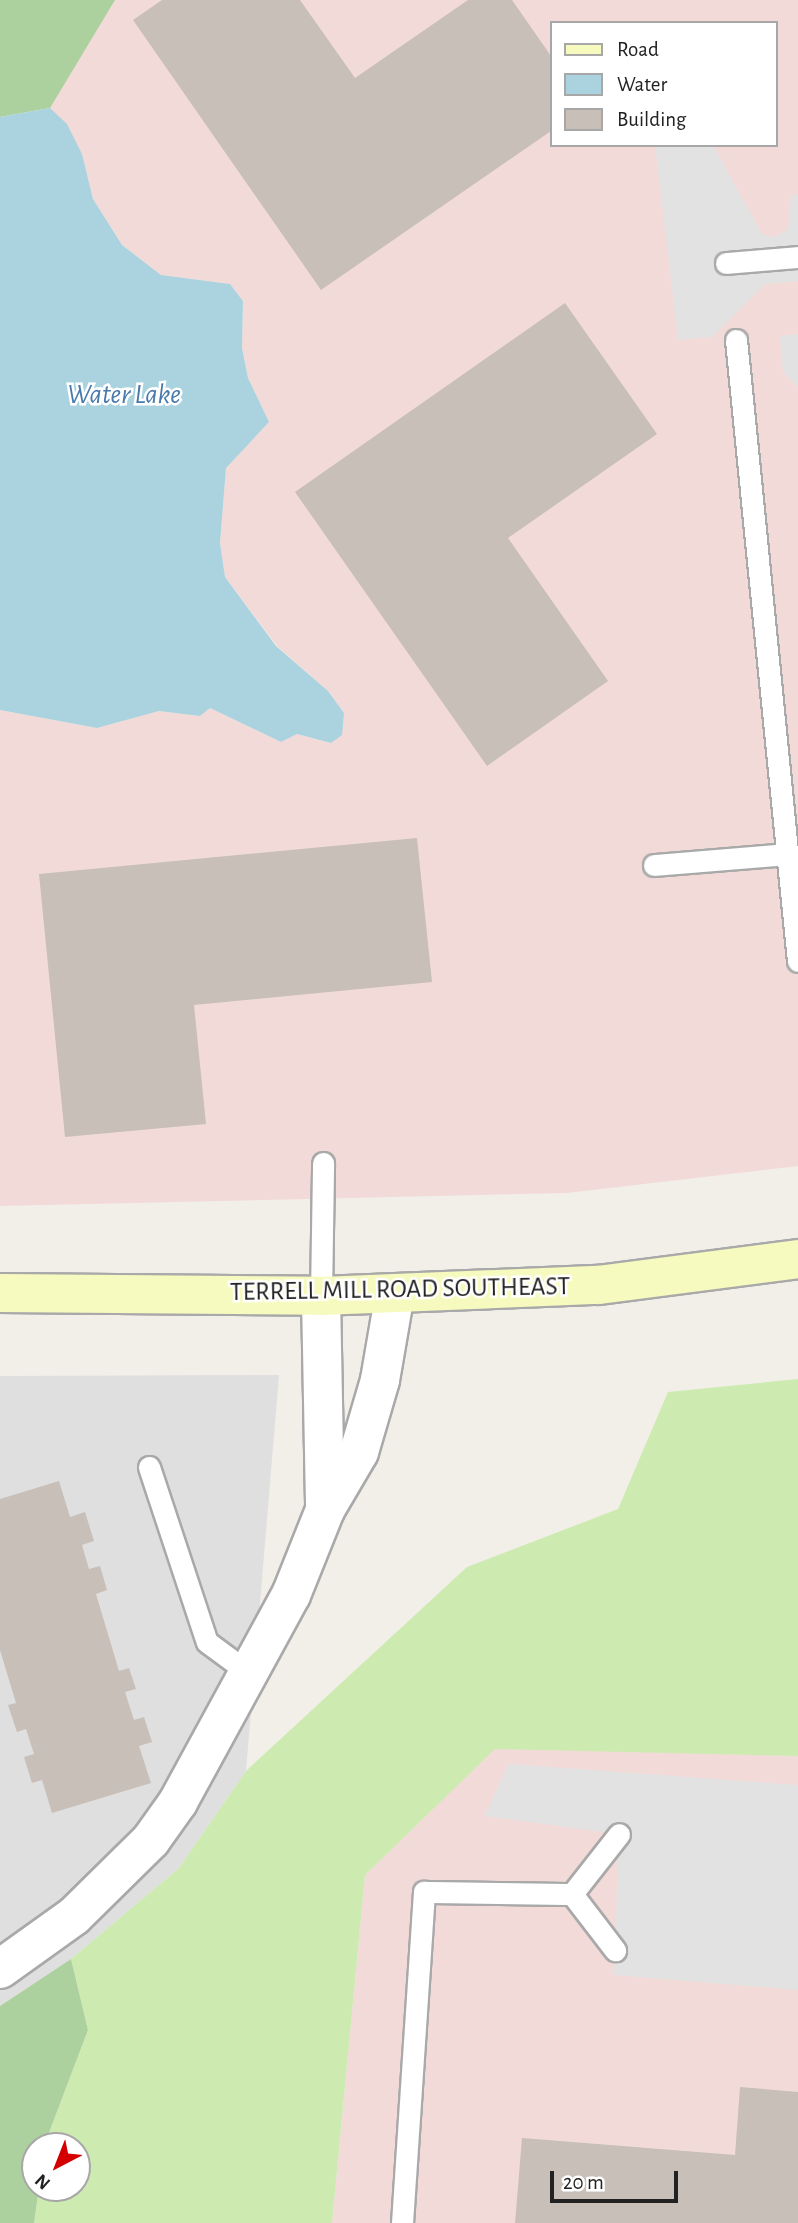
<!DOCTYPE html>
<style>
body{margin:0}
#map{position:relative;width:798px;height:2223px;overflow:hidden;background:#f2efe9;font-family:"Alegreya Sans",sans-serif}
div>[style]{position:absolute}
.residential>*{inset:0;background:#e0dfdf}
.commercial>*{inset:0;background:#f2dad9}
.grass>*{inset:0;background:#cdebb0}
.forest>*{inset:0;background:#add19e}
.parking>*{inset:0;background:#e2e2e2}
.water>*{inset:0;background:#aad3df}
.building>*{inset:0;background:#c7bfb8}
.roads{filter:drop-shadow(2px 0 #a9a9a9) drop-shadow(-2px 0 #a9a9a9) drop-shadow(0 2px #a9a9a9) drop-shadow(0 -2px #a9a9a9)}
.service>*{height:21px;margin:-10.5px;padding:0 10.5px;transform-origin:10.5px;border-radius:10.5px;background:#fff}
.minor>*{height:38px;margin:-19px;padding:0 19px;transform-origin:19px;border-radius:19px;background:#fff}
.secondary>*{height:38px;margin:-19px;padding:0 19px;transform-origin:19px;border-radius:19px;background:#f7fabf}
span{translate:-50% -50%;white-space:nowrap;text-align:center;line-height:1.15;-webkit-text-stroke:5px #fff;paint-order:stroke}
.street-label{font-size:26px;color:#222}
.water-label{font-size:28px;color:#4a7aab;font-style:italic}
.legend{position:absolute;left:550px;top:21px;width:228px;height:126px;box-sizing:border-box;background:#fff;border:2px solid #a7a7a7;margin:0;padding:9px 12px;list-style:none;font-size:21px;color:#222}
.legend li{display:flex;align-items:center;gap:14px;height:35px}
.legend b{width:35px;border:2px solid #a7a7a7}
.north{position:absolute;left:21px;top:2132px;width:70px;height:70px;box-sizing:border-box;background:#fff;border:2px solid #a7a7a7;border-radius:50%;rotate:222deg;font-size:19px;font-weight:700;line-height:28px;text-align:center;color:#222}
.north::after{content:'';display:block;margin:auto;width:24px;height:32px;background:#d40000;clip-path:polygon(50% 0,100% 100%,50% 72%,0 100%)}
.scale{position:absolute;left:550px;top:2171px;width:128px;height:32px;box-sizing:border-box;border:4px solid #222;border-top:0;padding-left:9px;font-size:21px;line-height:24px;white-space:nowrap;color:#222;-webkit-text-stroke:5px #fff;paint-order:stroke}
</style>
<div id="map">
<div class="residential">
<i style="clip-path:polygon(279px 1375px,246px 1771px,179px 1868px,71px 1959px,0 2006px,0 1376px)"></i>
</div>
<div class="commercial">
<i style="clip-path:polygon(evenodd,0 0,798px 0,798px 1166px,567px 1193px,0 1206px,0 710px,97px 728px,159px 711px,200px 716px,210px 708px,281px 742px,297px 734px,330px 743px,344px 713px,328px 691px,277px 646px,225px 577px,220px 543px,226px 467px,269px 422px,248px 378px,242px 348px,243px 301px,230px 284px,161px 275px,122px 245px,93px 199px,82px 154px,50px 108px,0 0,551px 23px,775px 23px,775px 145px,551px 145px,551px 23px)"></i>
<i style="clip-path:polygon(495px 1748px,798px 1756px,798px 2223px,332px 2223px,365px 1875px)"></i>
</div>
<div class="grass">
<i style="clip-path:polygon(798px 1379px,798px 1756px,495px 1749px,365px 1875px,332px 2223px,34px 2223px,39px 2188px,77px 2188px,77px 2146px,44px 2146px,88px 2030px,71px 1959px,179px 1868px,246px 1771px,467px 1567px,618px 1509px,668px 1392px)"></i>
</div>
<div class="forest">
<i style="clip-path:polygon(0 0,115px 0,50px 108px,0 117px)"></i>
<i style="clip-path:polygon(71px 1959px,88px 2030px,44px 2146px,35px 2146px,35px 2188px,39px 2188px,34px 2223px,0 2223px,0 2006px)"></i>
</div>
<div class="parking">
<i style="clip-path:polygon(655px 145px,713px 145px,762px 234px,774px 237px,788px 230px,791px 195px,798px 194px,798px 281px,765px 284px,712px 337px,678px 340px)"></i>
<i style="clip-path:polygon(798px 334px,798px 387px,783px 372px,780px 336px)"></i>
<i style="clip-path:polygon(509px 1764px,798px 1785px,798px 1990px,614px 1975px,619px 1834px,484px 1816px)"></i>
</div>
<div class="water">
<i style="clip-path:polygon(50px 108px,67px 124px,82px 154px,93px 199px,122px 245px,161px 275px,230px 284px,243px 301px,242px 348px,248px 378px,269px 422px,226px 468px,220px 543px,225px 577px,276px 646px,328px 691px,344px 713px,342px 735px,331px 743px,297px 734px,281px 742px,210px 708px,200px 716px,159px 711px,97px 728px,0 710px,0 117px)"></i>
</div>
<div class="building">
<i style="clip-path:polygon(162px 0,300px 0,355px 78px,468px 0,512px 0,551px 56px,551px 131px,321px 290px,133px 20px)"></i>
<i style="clip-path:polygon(565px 303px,657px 434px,508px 538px,608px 681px,487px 766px,295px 492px)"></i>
<i style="clip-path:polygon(417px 838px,432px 982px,194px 1005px,206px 1124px,65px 1137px,39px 874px)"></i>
<i style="clip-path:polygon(59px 1481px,70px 1517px,85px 1512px,94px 1541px,82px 1545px,89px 1569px,100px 1566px,107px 1590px,96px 1594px,119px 1671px,129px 1668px,136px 1689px,125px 1692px,134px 1720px,144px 1717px,152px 1742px,139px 1746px,151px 1783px,52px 1813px,42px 1780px,32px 1783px,24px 1757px,34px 1754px,26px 1729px,17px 1732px,8px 1705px,16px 1703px,0 1650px,0 1499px)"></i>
<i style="clip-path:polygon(740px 2087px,798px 2092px,798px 2223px,515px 2223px,522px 2138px,735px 2155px)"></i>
</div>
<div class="roads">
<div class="service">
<i style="left:726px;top:263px;width:72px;rotate:-4.8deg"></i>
<i style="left:736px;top:340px;width:624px;rotate:84.3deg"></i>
<i style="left:654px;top:865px;width:133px;rotate:-4.7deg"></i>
<i style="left:321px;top:1296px;width:133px;rotate:-89.1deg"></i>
<i style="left:149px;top:1467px;width:184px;rotate:71.7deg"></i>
<i style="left:207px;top:1642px;width:52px;rotate:36.4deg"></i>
<i style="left:572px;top:1894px;width:76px;rotate:-51.9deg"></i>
<i style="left:572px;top:1894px;width:71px;rotate:52.5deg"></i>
<i style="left:402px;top:2223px;width:332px;rotate:-86.2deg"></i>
<i style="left:424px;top:1892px;width:148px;rotate:0.8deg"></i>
</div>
<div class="minor">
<i style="left:321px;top:1296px;width:214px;rotate:88.9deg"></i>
<i style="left:0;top:1969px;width:91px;rotate:-35.6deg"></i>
<i style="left:74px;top:1916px;width:108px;rotate:-44.6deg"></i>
<i style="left:151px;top:1840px;width:47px;rotate:-54.6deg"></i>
<i style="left:178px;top:1802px;width:236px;rotate:-61.4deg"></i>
<i style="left:291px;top:1595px;width:92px;rotate:-68.2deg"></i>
<i style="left:325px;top:1510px;width:67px;rotate:-59.6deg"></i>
<i style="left:359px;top:1452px;width:75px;rotate:-73.7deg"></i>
<i style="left:380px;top:1380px;width:88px;rotate:-80.2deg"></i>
</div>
<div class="secondary">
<i style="left:0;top:1293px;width:321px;rotate:0.5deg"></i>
<i style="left:321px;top:1296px;width:278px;rotate:-2.3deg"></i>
<i style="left:599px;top:1285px;width:201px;rotate:-7.4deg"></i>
</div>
</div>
<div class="street-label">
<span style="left:400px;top:1290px;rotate:-1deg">TERRELL MILL ROAD SOUTHEAST</span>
</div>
<div class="water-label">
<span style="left:124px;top:395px">Water Lake</span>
</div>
<ul class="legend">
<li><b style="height:9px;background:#f7fabf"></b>Road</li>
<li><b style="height:19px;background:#aad3df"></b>Water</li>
<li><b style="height:19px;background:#c7bfb8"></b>Building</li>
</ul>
<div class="north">N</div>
<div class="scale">20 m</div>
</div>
